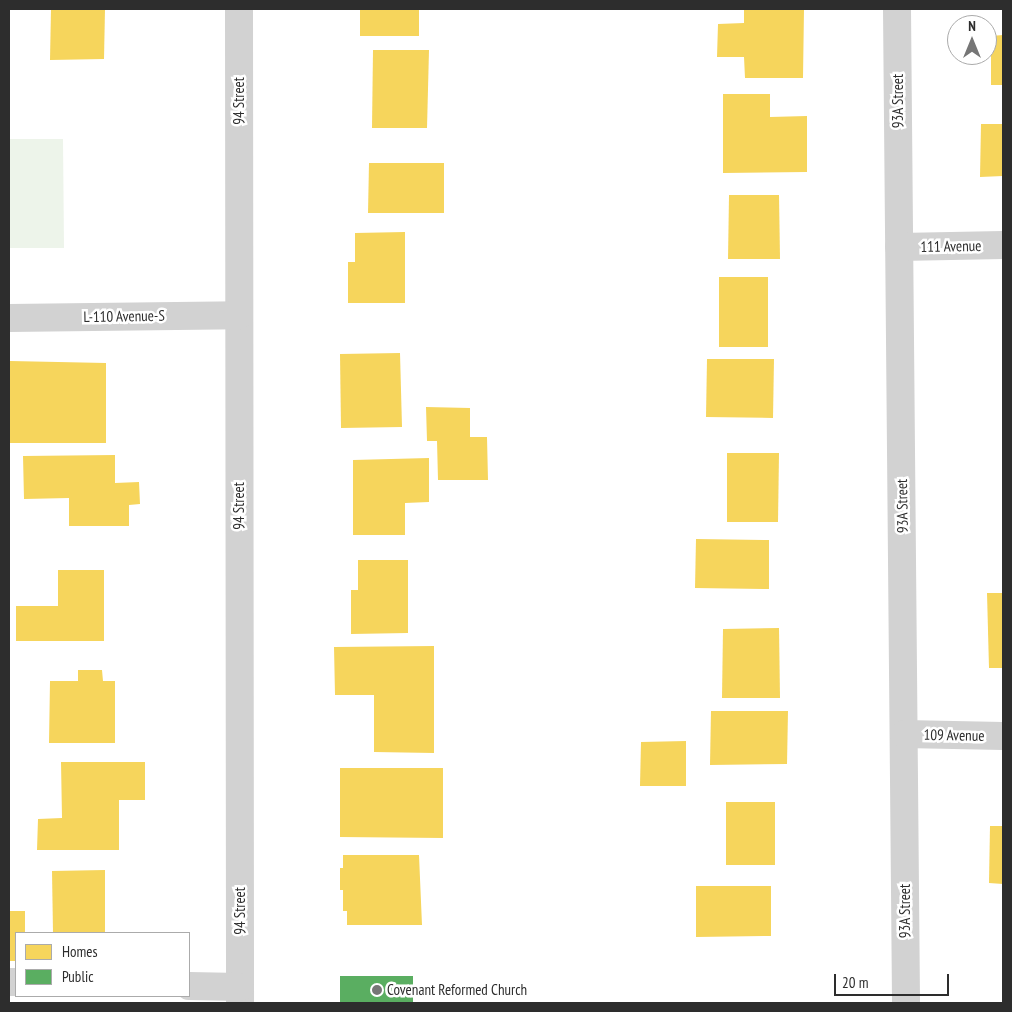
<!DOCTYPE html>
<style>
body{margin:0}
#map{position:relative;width:1012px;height:1012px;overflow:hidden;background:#fff;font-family:"PT Sans Narrow",sans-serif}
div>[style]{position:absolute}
.green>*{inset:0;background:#edf4ea}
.homes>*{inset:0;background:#f6d55c}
.public>*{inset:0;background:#5aae61}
.minor>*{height:28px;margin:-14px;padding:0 14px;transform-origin:14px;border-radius:14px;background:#d2d2d2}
.dots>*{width:14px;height:14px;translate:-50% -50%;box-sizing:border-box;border:2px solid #fff;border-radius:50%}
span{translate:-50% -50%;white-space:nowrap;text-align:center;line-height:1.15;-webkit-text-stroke:5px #fff;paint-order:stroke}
.street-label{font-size:15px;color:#2d2d2d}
.poi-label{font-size:15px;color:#2d2d2d}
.left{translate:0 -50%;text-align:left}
.frame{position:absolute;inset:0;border:10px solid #2d2d2d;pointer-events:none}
.legend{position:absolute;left:15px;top:932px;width:175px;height:65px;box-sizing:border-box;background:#fff;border:1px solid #ababab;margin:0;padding:6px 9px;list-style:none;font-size:15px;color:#2d2d2d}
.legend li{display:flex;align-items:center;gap:10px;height:25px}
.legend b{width:25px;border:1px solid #ababab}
.north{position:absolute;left:947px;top:15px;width:50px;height:50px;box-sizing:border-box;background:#fff;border:1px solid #ababab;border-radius:50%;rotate:0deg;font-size:14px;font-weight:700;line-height:20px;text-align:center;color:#2d2d2d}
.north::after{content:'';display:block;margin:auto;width:18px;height:22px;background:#767676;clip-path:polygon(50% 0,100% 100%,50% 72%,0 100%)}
.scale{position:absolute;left:834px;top:974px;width:115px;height:22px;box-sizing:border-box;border:2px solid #2d2d2d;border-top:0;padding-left:6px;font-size:15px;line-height:18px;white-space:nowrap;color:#2d2d2d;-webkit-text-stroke:4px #fff;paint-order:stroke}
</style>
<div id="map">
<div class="green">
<i style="clip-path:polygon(9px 139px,63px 139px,64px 248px,9px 248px)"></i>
</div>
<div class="homes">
<i style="clip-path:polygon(51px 9px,105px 9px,104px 59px,50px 60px)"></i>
<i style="clip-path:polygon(360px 9px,419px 9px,419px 36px,360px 36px)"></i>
<i style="clip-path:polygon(744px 9px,804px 9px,803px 78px,745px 78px,744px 57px,717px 57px,718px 24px,744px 23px)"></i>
<i style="clip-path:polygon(1003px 35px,1003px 85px,991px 85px,991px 36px)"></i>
<i style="clip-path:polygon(373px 50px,429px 50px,427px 128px,372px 128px)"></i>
<i style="clip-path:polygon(723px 94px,770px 94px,770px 117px,807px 116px,807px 172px,723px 173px)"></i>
<i style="clip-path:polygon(981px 124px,1003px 124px,1003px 176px,980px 177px)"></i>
<i style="clip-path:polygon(369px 163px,444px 163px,444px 213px,368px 213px)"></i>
<i style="clip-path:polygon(729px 195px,779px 195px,780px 259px,728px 259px)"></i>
<i style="clip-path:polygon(405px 232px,405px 303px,348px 303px,348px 262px,355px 262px,355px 233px)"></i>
<i style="clip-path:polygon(719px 277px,768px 277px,768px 347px,719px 347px)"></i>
<i style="clip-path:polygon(400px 353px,402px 427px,341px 428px,340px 354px)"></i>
<i style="clip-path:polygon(707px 359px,774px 359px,773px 418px,706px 417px)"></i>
<i style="clip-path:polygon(10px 361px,106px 363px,106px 443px,9px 443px)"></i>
<i style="clip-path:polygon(426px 407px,470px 408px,470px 437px,487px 437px,488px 480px,438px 480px,437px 441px,427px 441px)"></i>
<i style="clip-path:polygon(727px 453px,779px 453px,778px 522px,727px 522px)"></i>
<i style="clip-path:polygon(115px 455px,115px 483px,139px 482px,140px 504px,129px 505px,129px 526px,69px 526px,69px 498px,24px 499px,23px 456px)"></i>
<i style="clip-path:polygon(429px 458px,429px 502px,405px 503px,405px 535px,353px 535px,353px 460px)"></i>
<i style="clip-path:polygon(696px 539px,769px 540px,769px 589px,695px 588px)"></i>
<i style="clip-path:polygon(358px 560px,408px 560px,408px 633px,351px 634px,351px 590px,358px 590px)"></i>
<i style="clip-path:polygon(58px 570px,104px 570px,104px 641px,16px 641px,16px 606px,58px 606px)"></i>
<i style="clip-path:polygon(987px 593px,1003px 593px,1003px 668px,989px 668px)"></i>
<i style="clip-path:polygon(779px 628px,780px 698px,722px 698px,723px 629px)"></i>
<i style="clip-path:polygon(434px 646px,434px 753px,374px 752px,374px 695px,335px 695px,334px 647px)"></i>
<i style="clip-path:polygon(78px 670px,102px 670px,103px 681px,115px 681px,115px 743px,49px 743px,50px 681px,78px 681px)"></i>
<i style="clip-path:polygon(711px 711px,788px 711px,787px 764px,710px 765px)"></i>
<i style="clip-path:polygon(686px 741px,686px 786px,640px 786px,641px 742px)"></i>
<i style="clip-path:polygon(61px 762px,145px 762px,145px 800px,119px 800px,119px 850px,37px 850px,38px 819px,62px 818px)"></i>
<i style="clip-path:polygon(340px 768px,443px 768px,443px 838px,340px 837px)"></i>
<i style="clip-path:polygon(726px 802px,775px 802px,775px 865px,726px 865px)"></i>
<i style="clip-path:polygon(990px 826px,1003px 826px,1003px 884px,989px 883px)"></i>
<i style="clip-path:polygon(343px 855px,419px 855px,422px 925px,347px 925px,347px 911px,343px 911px,343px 890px,340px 890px,340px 868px,343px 868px)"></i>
<i style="clip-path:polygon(105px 870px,105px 933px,53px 933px,52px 871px)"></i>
<i style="clip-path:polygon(696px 886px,771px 886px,771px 936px,696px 937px)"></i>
<i style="clip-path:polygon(9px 911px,25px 911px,25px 933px,16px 933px,16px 961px,9px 961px)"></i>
</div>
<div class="public">
<i style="clip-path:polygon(340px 976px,413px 976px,413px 1003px,340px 1003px)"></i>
</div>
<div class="minor">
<i style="left:239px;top:9px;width:994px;rotate:89.94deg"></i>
<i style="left:897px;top:9px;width:994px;rotate:89.48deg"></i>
<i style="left:899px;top:247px;width:104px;rotate:-1.1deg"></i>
<i style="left:9px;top:318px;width:230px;rotate:-0.7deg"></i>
<i style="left:904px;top:734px;width:99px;rotate:1.2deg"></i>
<i style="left:9px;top:982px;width:7px"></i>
<i style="left:189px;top:986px;width:51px;rotate:1.1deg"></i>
</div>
<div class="dots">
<i style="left:377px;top:990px;background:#767676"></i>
</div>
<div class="street-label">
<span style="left:239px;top:101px;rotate:-90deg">94 Street</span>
<span style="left:898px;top:101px;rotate:-90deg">93A Street</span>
<span style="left:951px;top:246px;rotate:-1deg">111 Avenue</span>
<span style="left:124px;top:316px;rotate:-1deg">L-110 Avenue-S</span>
<span style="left:239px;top:506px;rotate:-90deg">94 Street</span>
<span style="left:902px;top:506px;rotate:-91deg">93A Street</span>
<span style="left:954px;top:735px;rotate:1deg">109 Avenue</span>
<span style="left:240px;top:911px;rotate:-90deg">94 Street</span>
<span style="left:905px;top:911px;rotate:-90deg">93A Street</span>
</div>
<div class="poi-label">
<span class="left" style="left:387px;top:990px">Covenant Reformed Church</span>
</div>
<div class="frame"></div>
<ul class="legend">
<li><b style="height:14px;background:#f6d55c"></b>Homes</li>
<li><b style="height:14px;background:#5aae61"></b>Public</li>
</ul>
<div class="north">N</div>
<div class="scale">20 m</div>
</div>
